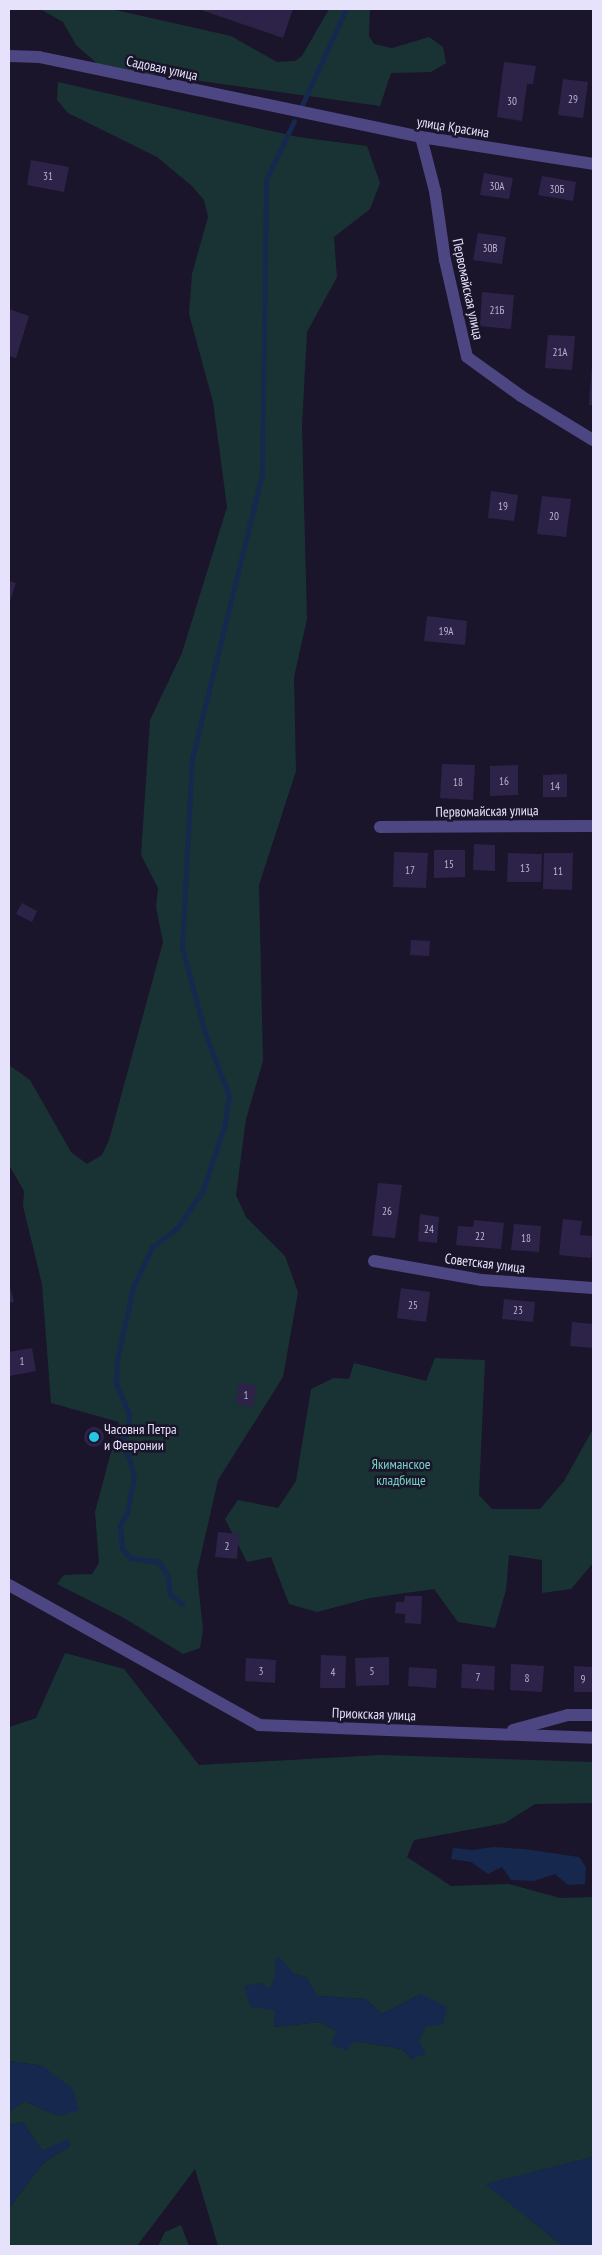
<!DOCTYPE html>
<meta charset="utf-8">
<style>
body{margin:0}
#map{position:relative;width:602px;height:2255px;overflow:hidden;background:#1a152a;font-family:"PT Sans Narrow",sans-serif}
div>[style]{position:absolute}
.green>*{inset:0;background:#193334}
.water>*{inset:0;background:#16284d}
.stream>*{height:5px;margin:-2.5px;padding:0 2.5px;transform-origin:2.5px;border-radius:2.5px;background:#16284d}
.building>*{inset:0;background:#2d2349}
.round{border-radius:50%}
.minor>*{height:12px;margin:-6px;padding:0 6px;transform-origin:6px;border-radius:6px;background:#4c4683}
.dots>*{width:14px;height:14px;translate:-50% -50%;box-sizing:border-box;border:2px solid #1a152a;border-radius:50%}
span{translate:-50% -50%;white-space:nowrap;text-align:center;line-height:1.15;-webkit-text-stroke:5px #1a152a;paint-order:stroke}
.number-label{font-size:11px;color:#b8b2ce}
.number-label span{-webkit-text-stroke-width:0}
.street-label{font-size:14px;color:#e6e2fb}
.poi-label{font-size:14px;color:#e6e2fb}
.left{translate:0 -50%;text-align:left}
.park-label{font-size:14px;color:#75d4c2}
.frame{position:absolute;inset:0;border:10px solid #e6e2fb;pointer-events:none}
</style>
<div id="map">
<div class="green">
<i style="clip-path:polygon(40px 9px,111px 9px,231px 36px,277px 62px,295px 61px,302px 56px,329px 9px,370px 9px,369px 36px,374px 44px,392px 48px,429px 37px,443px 47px,446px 63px,431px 72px,391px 73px,380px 106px,101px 67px,76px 45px,63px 22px)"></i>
<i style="clip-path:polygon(58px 82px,298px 137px,367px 146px,380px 183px,370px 209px,334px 237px,337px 277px,307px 332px,302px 425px,307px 619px,294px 677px,296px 771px,259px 885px,263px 1061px,246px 1119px,236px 1195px,246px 1217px,285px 1256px,298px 1292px,283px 1377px,218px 1480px,197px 1572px,203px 1630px,200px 1648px,183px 1654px,124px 1618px,57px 1584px,64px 1575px,92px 1574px,99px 1563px,95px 1512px,119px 1422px,51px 1403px,42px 1284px,23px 1206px,24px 1191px,9px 1165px,9px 1065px,30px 1080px,71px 1152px,87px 1164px,102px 1155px,109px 1140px,163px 942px,156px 907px,158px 888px,141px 855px,150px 720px,182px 653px,227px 507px,213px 402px,189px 314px,192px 274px,208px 217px,204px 200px,192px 186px,157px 157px,68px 113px,57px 100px)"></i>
<i style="clip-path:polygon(435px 1358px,485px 1360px,479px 1495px,492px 1509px,540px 1509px,564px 1481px,593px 1429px,593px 1563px,571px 1589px,542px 1593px,542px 1560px,509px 1555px,506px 1590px,495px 1628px,458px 1622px,434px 1589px,370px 1598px,317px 1612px,289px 1604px,271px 1557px,247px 1562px,225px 1519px,238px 1500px,278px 1508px,296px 1481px,311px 1389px,334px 1378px,349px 1379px,354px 1363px,426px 1381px)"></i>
<i style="clip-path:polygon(evenodd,65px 1653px,124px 1669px,199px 1765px,380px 1755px,593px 1762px,593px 1803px,535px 1804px,505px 1823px,414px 1840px,407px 1857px,451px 1886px,509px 1884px,560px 1898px,593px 1897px,593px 2157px,486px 2184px,563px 2246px,218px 2246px,195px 2169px,137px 2246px,9px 2246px,9px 2208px,43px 2163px,70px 2146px,68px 2140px,42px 2151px,23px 2122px,9px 2125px,9px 2112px,24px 2101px,59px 2116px,43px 2066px,9px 2061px,9px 1727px,36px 1718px,65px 1653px,275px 1958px,294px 1974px,306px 1977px,317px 1996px,366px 1999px,382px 2014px,421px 1994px,425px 2026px,412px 2059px,402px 2049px,355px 2041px,331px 2045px,337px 2031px,319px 2022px,274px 2027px,276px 2010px,260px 1983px,269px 1990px,275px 1978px,275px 1958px)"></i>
<i style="clip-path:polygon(181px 2225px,189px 2246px,158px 2246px,165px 2232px)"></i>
</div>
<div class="water">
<i style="clip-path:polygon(493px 1847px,524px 1849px,579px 1857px,586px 1867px,585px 1884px,568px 1885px,555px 1874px,534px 1881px,511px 1880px,502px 1867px,488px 1874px,471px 1862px,451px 1859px,453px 1848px,473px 1850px)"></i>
<i style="clip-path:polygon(275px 1957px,280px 1958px,294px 1974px,306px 1977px,317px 1996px,366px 1999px,382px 2014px,421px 1994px,447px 2007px,443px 2025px,425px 2026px,419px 2042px,426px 2054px,412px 2059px,402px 2049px,355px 2041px,346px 2050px,331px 2045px,336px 2031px,319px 2022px,274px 2027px,275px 2010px,250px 2007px,244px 1986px,260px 1983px,269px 1989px,275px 1978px)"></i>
<i style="clip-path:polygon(9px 2061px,43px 2066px,73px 2089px,79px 2110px,59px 2116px,24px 2101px,9px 2112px)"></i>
<i style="clip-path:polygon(23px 2122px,42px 2151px,68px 2139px,70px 2146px,43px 2163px,9px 2208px,9px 2125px)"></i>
<i style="clip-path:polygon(593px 2157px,593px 2246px,563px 2246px,485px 2184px)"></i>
</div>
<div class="stream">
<i style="left:302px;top:105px;width:106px;rotate:-65.4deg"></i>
<i style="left:182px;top:1604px;width:16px;rotate:-140deg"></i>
<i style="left:170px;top:1594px;width:17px;rotate:-97deg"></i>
<i style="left:168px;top:1577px;width:17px;rotate:-121deg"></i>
<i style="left:159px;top:1562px;width:29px;rotate:-172deg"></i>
<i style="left:130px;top:1558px;width:13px;rotate:-129deg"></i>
<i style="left:122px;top:1548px;width:23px;rotate:-95deg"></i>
<i style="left:120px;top:1525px;width:14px;rotate:-60deg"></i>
<i style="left:127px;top:1513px;width:36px;rotate:-79deg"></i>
<i style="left:134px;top:1478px;width:18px;rotate:-103deg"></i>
<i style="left:130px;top:1460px;width:22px;rotate:-117deg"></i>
<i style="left:120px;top:1440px;width:11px;rotate:-45deg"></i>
<i style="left:128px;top:1432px;width:18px;rotate:-87deg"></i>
<i style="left:129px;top:1414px;width:34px;rotate:-113deg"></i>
<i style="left:116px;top:1383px;width:23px;rotate:-88deg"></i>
<i style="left:117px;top:1360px;width:75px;rotate:-77.6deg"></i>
<i style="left:133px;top:1287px;width:44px;rotate:-64.6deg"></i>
<i style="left:152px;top:1247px;width:31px;rotate:-37deg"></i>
<i style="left:177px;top:1228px;width:46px;rotate:-55.6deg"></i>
<i style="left:203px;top:1190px;width:71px;rotate:-71.8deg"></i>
<i style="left:225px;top:1123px;width:27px;rotate:-82deg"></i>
<i style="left:229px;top:1096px;width:67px;rotate:-110.9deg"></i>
<i style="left:205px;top:1033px;width:88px;rotate:-105.1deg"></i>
<i style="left:182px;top:948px;width:189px;rotate:-87deg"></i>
<i style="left:192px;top:759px;width:294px;rotate:-76.2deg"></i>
<i style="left:262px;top:473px;width:293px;rotate:-89.2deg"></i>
<i style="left:266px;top:180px;width:65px;rotate:-64.6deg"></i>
</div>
<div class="building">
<i style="clip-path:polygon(198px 9px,293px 9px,283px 38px)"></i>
<i style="clip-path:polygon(504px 62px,536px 66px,533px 84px,527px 84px,522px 121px,497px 117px)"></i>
<i style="clip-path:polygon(563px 79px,588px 82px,583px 118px,558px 115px)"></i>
<i style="clip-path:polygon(31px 160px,69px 167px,64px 192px,27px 185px)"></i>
<i style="clip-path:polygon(484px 173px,513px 178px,509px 199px,480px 195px)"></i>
<i style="clip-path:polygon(542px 176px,576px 182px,573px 201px,538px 195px)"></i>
<i style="clip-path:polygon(478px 233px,506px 237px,502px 264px,473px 260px)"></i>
<i style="clip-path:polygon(482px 292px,514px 295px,511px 329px,480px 326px)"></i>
<i style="clip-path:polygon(9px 309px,29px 316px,16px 358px,9px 356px)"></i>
<i style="clip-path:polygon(548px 335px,575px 336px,572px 370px,545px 368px)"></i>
<i style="clip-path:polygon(592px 364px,593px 364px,593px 405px,589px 405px)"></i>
<i style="clip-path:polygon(491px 491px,518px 495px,514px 521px,488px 518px)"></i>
<i style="clip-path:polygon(542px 496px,571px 499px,566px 537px,537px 534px)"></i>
<i style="clip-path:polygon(9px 581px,16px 583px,9px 604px)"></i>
<i style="clip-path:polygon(427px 616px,467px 621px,465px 645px,424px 641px)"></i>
<i style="clip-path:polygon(442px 764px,475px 765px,473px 800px,440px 798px)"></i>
<i style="clip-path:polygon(518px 765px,518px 795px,490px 796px,490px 766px)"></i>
<i style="clip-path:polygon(567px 774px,567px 797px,543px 797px,543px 775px)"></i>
<i style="clip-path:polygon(474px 844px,495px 845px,495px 871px,473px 870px)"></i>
<i style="clip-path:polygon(434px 850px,465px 850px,465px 877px,434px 878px)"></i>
<i style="clip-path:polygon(394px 852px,428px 853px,426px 888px,393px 887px)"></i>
<i style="clip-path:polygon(508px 853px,542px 854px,541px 882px,507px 882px)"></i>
<i style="clip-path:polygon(544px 853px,573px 853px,572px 890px,543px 889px)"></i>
<i style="clip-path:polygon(22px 903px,37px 911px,32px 922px,16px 914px)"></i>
<i style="clip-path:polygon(411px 940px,430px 941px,429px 956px,410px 955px)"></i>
<i style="clip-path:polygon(378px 1183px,402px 1185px,395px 1238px,372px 1236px)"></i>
<i style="clip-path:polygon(420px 1214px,439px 1217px,437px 1243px,418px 1241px)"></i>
<i style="clip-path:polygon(563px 1219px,582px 1221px,580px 1235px,593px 1236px,591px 1258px,559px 1255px)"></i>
<i style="clip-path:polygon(474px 1220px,504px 1223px,501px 1249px,456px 1245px,458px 1226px,473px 1227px)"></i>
<i style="clip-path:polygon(514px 1224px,541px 1226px,539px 1252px,511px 1250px)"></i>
<i style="clip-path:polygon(9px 1283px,14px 1302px,9px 1303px)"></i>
<i style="clip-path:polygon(401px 1288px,430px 1292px,426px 1322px,397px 1318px)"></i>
<i style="clip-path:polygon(504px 1299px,535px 1302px,533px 1322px,502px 1319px)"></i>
<i style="clip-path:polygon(572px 1322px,593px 1324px,593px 1348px,570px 1346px)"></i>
<i style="clip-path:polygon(32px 1348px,36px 1371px,9px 1376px,9px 1352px)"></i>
<i style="clip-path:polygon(239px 1383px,257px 1386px,253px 1407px,236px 1404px)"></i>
<i class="round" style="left:84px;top:1427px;width:20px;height:20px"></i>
<i style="clip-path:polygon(218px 1532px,239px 1534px,237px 1559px,215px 1557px)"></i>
<i style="clip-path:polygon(405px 1596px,422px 1596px,421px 1624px,405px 1623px,405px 1614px,395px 1613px,396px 1602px,404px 1602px)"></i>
<i style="clip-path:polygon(321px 1655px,346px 1656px,345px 1688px,320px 1688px)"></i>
<i style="clip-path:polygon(389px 1657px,389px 1685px,356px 1686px,355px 1658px)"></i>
<i style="clip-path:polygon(246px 1658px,276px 1660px,275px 1683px,245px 1681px)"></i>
<i style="clip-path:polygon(462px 1664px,495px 1666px,494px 1690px,461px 1688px)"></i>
<i style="clip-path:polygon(511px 1664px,544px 1666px,542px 1692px,510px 1690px)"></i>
<i style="clip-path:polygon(574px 1666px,593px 1667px,592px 1692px,574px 1692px)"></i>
<i style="clip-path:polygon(409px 1667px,437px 1669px,436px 1688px,408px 1686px)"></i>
</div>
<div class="minor">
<i style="left:9px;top:56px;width:30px;rotate:2deg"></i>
<i style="left:39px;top:57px;width:390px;rotate:11.8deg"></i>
<i style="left:421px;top:137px;width:174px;rotate:8.9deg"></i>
<i style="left:421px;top:137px;width:56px;rotate:75.5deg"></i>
<i style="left:435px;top:191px;width:70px;rotate:81.8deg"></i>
<i style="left:445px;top:260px;width:99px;rotate:77.2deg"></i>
<i style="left:467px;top:357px;width:67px;rotate:35.8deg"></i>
<i style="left:521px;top:396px;width:84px;rotate:31.4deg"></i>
<i style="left:380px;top:827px;width:213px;rotate:-0.3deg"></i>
<i style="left:374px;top:1261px;width:110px;rotate:10deg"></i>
<i style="left:482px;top:1280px;width:111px;rotate:4.1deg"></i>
<i style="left:9px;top:1585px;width:287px;rotate:29.2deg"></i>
<i style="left:259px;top:1725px;width:334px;rotate:2.2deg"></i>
<i style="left:513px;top:1730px;width:57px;rotate:-15.3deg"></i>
<i style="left:568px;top:1715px;width:25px"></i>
</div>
<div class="dots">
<i style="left:94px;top:1437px;background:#25c6e4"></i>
</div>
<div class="number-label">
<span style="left:573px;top:99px">29</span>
<span style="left:512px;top:101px">30</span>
<span style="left:48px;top:176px">31</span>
<span style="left:497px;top:186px">30А</span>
<span style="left:557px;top:189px">30Б</span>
<span style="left:490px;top:248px">30В</span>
<span style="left:497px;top:310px">21Б</span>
<span style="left:560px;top:352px">21А</span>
<span style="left:503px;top:506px">19</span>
<span style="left:554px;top:516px">20</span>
<span style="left:446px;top:631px">19А</span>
<span style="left:504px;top:781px">16</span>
<span style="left:458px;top:782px">18</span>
<span style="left:555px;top:786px">14</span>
<span style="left:449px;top:864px">15</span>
<span style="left:525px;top:868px">13</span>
<span style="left:410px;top:870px">17</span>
<span style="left:558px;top:871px">11</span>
<span style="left:387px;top:1211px">26</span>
<span style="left:429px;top:1229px">24</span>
<span style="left:480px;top:1236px">22</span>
<span style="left:526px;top:1238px">18</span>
<span style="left:413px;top:1305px">25</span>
<span style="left:518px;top:1310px">23</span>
<span style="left:22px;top:1361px">1</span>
<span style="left:246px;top:1395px">1</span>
<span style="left:227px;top:1546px">2</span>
<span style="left:261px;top:1671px">3</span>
<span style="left:372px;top:1671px">5</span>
<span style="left:333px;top:1672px">4</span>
<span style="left:478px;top:1677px">7</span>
<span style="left:527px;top:1678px">8</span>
<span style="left:583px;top:1679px">9</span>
</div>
<div class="street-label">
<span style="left:162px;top:68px;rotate:12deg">Садовая улица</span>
<span style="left:453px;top:127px;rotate:9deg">улица Красина</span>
<span style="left:468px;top:289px;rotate:78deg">Первомайская улица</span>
<span style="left:487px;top:811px;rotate:-1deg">Первомайская улица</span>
<span style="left:485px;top:1263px;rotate:7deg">Советская улица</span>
<span style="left:374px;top:1714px;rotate:2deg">Приокская улица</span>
</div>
<div class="poi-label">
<span class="left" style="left:104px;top:1437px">Часовня Петра<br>и Февронии</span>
</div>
<div class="park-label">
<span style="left:401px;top:1472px">Якиманское<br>кладбище</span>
</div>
<div class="frame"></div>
</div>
